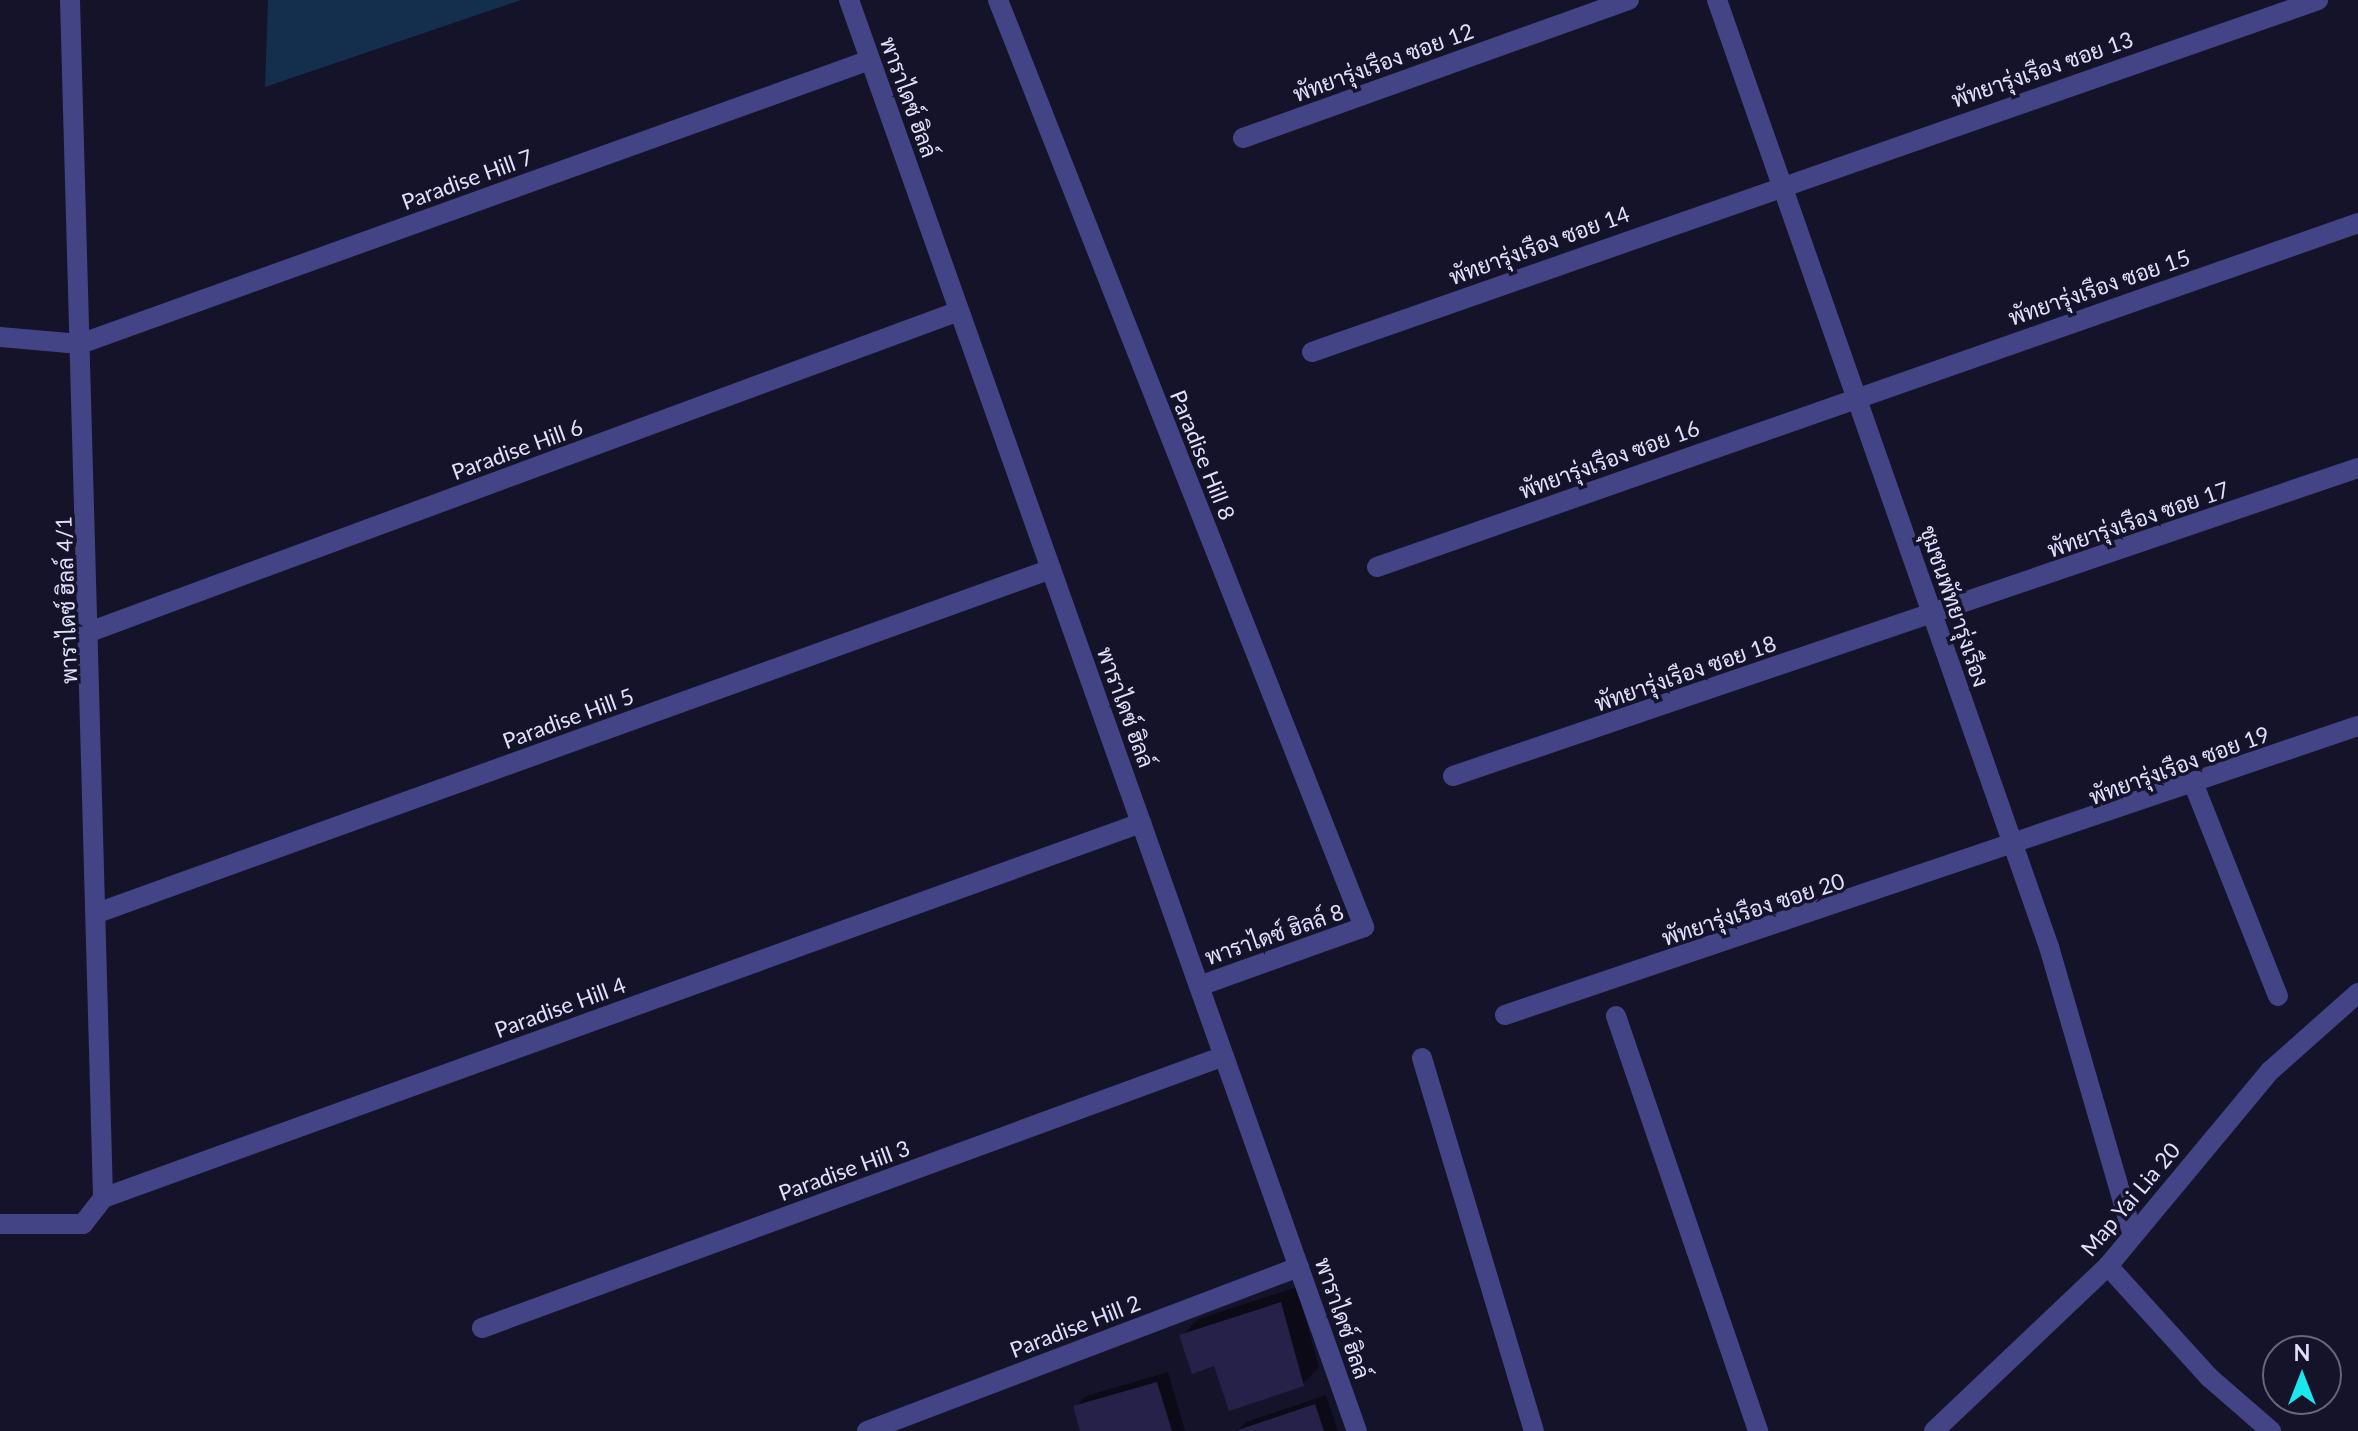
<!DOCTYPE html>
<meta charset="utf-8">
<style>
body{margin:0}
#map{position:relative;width:2358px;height:1431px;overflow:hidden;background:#15132a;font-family:Lato,Sarabun,sans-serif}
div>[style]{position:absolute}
.water>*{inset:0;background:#142e4d}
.shadow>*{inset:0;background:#0007}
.building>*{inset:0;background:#262149}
.lane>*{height:20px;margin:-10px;padding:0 10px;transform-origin:10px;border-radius:10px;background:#424485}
.street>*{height:20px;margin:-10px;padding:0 10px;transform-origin:10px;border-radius:10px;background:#424485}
span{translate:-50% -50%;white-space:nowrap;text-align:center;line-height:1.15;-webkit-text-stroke:7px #15132a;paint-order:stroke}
.street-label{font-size:22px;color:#e0dffc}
.north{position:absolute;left:2262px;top:1335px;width:80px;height:80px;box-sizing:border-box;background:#15132a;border:2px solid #66657e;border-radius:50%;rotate:0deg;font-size:22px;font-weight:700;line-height:32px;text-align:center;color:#e0dffc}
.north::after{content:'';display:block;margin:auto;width:28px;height:36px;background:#1ae7ed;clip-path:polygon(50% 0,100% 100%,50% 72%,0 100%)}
</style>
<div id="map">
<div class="water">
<i style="clip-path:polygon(268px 0,521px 0,265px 87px)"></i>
</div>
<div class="shadow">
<i style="clip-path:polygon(1297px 1287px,1319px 1367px,1303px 1384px,1215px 1364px,1182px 1336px,1198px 1319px)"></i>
<i style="clip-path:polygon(1168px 1372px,1185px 1431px,1082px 1431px,1075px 1407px,1086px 1396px)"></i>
<i style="clip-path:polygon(1326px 1395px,1338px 1431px,1237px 1431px,1246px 1422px)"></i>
</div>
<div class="building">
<i style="clip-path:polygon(1281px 1302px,1304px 1386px,1229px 1411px,1214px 1366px,1192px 1374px,1179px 1335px)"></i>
<i style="clip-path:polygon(1157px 1382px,1172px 1431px,1080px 1431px,1073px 1406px)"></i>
<i style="clip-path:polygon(1315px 1404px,1324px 1431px,1238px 1431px,1238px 1430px)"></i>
</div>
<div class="lane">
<i style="left:1616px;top:1016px;width:439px;rotate:71.1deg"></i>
<i style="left:1422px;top:1058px;width:389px;rotate:73.3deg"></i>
</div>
<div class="street">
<i style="left:70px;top:0;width:1198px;rotate:88.42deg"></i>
<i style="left:849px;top:0;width:1518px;rotate:70.46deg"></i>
<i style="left:998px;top:0;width:997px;rotate:68.45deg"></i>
<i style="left:1364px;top:927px;width:175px;rotate:160.3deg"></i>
<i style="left:1717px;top:0;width:1004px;rotate:70.68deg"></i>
<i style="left:2049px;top:947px;width:297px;rotate:73.8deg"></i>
<i style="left:1243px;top:138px;width:410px;rotate:-19.7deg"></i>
<i style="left:0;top:337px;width:80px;rotate:5deg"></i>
<i style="left:80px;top:344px;width:839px;rotate:-19.77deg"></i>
<i style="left:1312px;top:352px;width:1066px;rotate:-19.28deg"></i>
<i style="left:1377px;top:567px;width:1040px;rotate:-19.32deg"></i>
<i style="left:92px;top:631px;width:924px;rotate:-20.26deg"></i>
<i style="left:1453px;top:776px;width:956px;rotate:-18.8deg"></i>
<i style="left:2194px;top:785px;width:227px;rotate:68.3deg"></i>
<i style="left:100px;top:912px;width:1011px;rotate:-19.83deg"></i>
<i style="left:1505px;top:1015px;width:901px;rotate:-18.72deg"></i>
<i style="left:0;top:1224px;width:83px"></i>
<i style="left:83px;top:1224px;width:33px;rotate:-52deg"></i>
<i style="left:103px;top:1198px;width:1104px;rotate:-19.86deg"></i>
<i style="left:2108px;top:1266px;width:151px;rotate:47.7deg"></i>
<i style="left:2210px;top:1378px;width:81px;rotate:41deg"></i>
<i style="left:482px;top:1328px;width:790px;rotate:-20.13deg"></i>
<i style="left:867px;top:1431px;width:462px;rotate:-20.8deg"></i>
<i style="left:1934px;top:1431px;width:240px;rotate:-43.5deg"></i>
<i style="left:2108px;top:1266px;width:254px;rotate:-50.3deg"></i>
<i style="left:2270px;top:1071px;width:118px;rotate:-41.6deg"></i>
</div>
<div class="street-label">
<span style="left:1383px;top:62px;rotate:-20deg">พัทยารุ่งเรือง ซอย 12</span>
<span style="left:2042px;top:69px;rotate:-19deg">พัทยารุ่งเรือง ซอย 13</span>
<span style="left:909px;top:97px;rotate:70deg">พาราไดซ์ ฮิลล์</span>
<span style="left:467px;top:179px;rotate:-20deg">Paradise Hill 7</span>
<span style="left:1539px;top:245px;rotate:-20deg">พัทยารุ่งเรือง ซอย 14</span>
<span style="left:2099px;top:287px;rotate:-19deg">พัทยารุ่งเรือง ซอย 15</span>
<span style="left:517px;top:449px;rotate:-20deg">Paradise Hill 6</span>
<span style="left:1203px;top:455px;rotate:68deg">Paradise Hill 8</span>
<span style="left:1609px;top:459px;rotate:-20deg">พัทยารุ่งเรือง ซอย 16</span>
<span style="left:2138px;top:519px;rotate:-19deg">พัทยารุ่งเรือง ซอย 17</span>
<span style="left:66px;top:600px;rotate:-92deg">พาราไดซ์ ฮิลล์ 4/1</span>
<span style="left:1955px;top:606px;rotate:71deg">ชุมชนพัทยารุ่งเรือง</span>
<span style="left:1685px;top:673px;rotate:-19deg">พัทยารุ่งเรือง ซอย 18</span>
<span style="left:1126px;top:707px;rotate:70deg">พาราไดซ์ ฮิลล์</span>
<span style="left:568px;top:718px;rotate:-20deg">Paradise Hill 5</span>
<span style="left:2179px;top:765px;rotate:-20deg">พัทยารุ่งเรือง ซอย 19</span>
<span style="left:1753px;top:909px;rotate:-18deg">พัทยารุ่งเรือง ซอย 20</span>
<span style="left:1274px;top:934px;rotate:-19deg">พาราไดซ์ ฮิลล์ 8</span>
<span style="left:560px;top:1007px;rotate:-20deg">Paradise Hill 4</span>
<span style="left:844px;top:1170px;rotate:-20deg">Paradise Hill 3</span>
<span style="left:2130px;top:1199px;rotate:-50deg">Map Yai Lia 20</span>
<span style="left:1343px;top:1318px;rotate:71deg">พาราไดซ์ ฮิลล์</span>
<span style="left:1075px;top:1326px;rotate:-21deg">Paradise Hill 2</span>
</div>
<div class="north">N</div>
</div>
